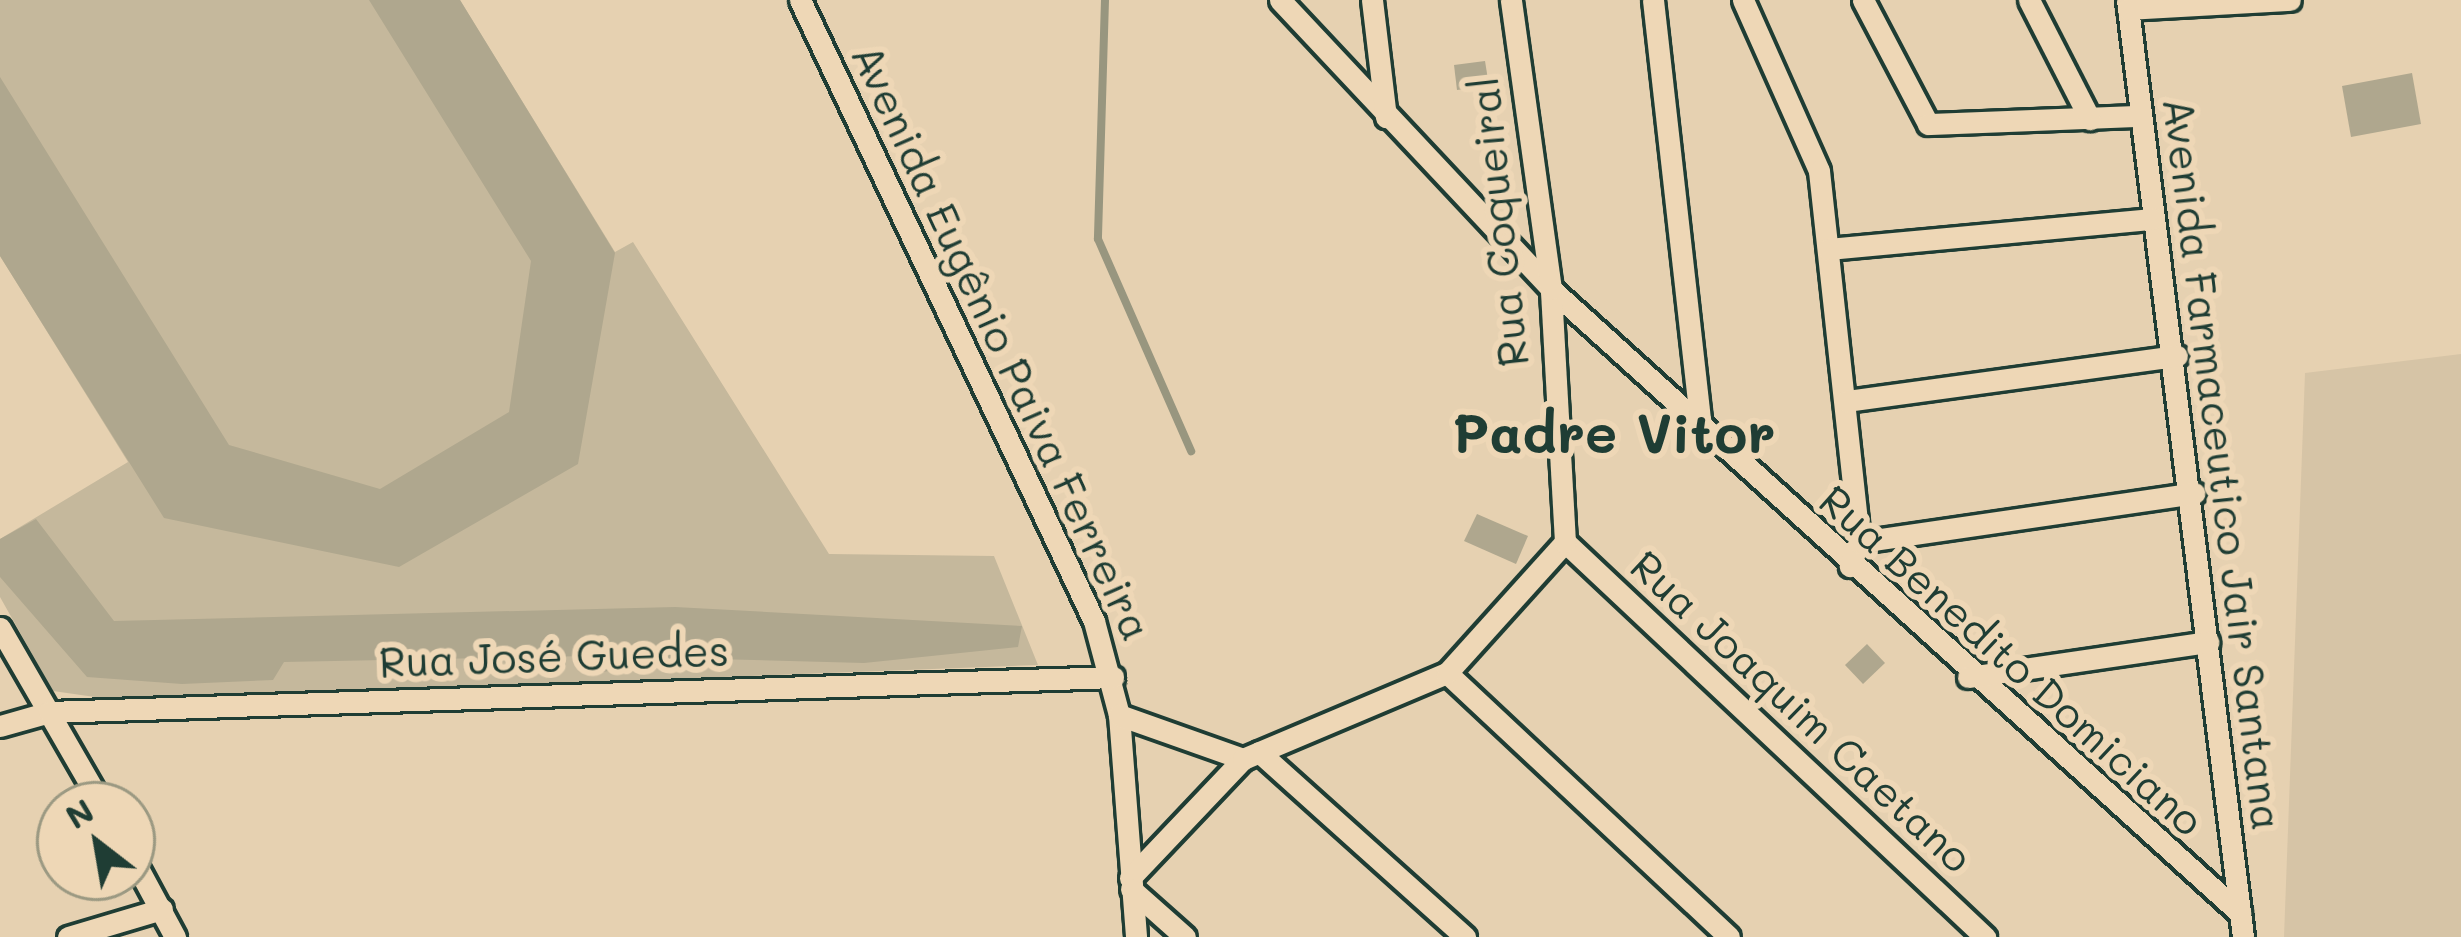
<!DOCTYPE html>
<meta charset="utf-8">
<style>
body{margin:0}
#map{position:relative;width:2461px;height:937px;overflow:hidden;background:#e6d1b1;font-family:Mali,sans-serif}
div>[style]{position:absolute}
.built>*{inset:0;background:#d6c4a6}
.green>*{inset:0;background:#c5b89c}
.stream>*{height:8px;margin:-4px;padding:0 4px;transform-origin:4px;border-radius:4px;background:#98967f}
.building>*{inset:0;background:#afa78e}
.roads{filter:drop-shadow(3px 0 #1f3d34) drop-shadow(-3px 0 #1f3d34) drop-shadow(0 3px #1f3d34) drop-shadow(0 -3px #1f3d34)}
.street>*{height:21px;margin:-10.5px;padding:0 10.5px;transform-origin:10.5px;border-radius:10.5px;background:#eed7b6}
span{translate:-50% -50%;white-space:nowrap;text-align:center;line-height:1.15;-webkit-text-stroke:12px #eed7b6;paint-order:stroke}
.street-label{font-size:42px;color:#1f3d34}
.district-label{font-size:54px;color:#1f3d34;font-weight:700}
.north{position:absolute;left:36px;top:781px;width:120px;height:120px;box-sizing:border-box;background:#eed7b6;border:3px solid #9b9982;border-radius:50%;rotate:329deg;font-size:33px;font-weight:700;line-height:48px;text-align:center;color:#1f3d34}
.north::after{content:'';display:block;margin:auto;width:42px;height:54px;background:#1f3d34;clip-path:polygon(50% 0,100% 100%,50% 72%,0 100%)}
</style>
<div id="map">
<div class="built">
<i style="clip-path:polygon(2461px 354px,2461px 937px,2284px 937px,2305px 373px)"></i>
</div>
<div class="green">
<i style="clip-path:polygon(0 0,460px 0,615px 252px,633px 242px,829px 554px,994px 556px,1038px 665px,116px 700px,53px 691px,0 597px,0 539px,128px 462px,0 256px)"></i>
</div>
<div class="stream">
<i style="left:1105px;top:0;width:239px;rotate:91.7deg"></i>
<i style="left:1098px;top:239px;width:232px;rotate:66.3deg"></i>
</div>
<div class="building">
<i style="clip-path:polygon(369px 0,460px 0,615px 253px,578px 464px,399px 567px,164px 518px,0 256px,0 77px,229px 445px,380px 489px,509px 412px,531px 261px)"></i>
<i style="clip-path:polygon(1485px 61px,1489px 86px,1457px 90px,1454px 65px)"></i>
<i style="clip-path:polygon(2412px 73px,2421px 124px,2351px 137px,2342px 86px)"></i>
<i style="clip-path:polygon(1477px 514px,1528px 536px,1516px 564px,1464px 541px)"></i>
<i style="clip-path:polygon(36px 519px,114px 621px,675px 607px,1022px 626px,1018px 647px,864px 663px,674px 658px,588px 675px,589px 656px,284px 662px,273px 680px,182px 684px,87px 677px,0 577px,0 539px)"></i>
<i style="clip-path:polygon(1867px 644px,1885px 663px,1863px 684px,1845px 665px)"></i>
</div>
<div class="roads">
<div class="street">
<i style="left:800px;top:0;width:687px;rotate:64.67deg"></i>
<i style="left:1094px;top:621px;width:97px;rotate:75.1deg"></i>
<i style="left:1119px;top:715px;width:223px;rotate:85.6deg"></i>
<i style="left:1280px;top:0;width:396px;rotate:46.8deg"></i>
<i style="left:1551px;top:289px;width:930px;rotate:42.17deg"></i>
<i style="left:1372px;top:0;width:118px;rotate:83.2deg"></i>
<i style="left:1653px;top:0;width:431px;rotate:83.6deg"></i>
<i style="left:1743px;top:0;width:187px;rotate:66deg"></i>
<i style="left:1819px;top:171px;width:373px;rotate:83.8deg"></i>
<i style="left:1859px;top:542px;width:26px;rotate:111deg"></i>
<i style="left:1863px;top:0;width:140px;rotate:62.3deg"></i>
<i style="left:1928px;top:124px;width:210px;rotate:-2.2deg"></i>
<i style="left:2029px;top:0;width:134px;rotate:62.9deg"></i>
<i style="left:2127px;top:0;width:944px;rotate:82.94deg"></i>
<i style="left:2128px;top:9px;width:162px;rotate:-3.2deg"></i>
<i style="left:1828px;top:249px;width:326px;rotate:-5.3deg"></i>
<i style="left:1847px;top:401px;width:333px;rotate:-7.8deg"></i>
<i style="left:1565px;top:542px;width:577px;rotate:43.24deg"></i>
<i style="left:1859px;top:542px;width:339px;rotate:-8.3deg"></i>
<i style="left:0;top:628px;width:204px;rotate:60deg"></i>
<i style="left:1447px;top:673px;width:386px;rotate:43.1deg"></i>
<i style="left:1968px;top:677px;width:243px;rotate:-8.3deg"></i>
<i style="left:1119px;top:715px;width:132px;rotate:19.5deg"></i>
<i style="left:0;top:726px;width:51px;rotate:-15.9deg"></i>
<i style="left:49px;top:712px;width:1065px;rotate:-1.88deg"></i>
<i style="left:1259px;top:752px;width:277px;rotate:41.9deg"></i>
<i style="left:132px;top:857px;width:91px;rotate:61.7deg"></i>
<i style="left:1130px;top:878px;width:164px;rotate:-46.5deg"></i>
<i style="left:1243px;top:759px;width:221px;rotate:-22.9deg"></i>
<i style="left:1447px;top:673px;width:176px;rotate:-48deg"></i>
<i style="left:1565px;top:542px;width:253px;rotate:-93.2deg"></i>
<i style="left:1551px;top:289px;width:292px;rotate:-97.9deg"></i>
<i style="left:1131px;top:889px;width:72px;rotate:41.6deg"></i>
<i style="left:68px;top:937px;width:98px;rotate:-16.6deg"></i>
</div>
</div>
<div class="street-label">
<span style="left:1498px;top:222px;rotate:-96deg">Rua Coqueiral</span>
<span style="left:1002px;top:342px;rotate:65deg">Avenida Eugênio Paiva Ferreira</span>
<span style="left:2223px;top:464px;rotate:83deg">Avenida Farmaceutico Jair Santana</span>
<span style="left:554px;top:656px;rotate:-2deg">Rua José Guedes</span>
<span style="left:2012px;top:660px;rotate:42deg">Rua Benedito Domiciano</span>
<span style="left:1802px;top:711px;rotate:43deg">Rua Joaquim Caetano</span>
</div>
<div class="district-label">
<span style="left:1614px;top:432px">Padre Vitor</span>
</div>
<div class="north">N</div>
</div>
